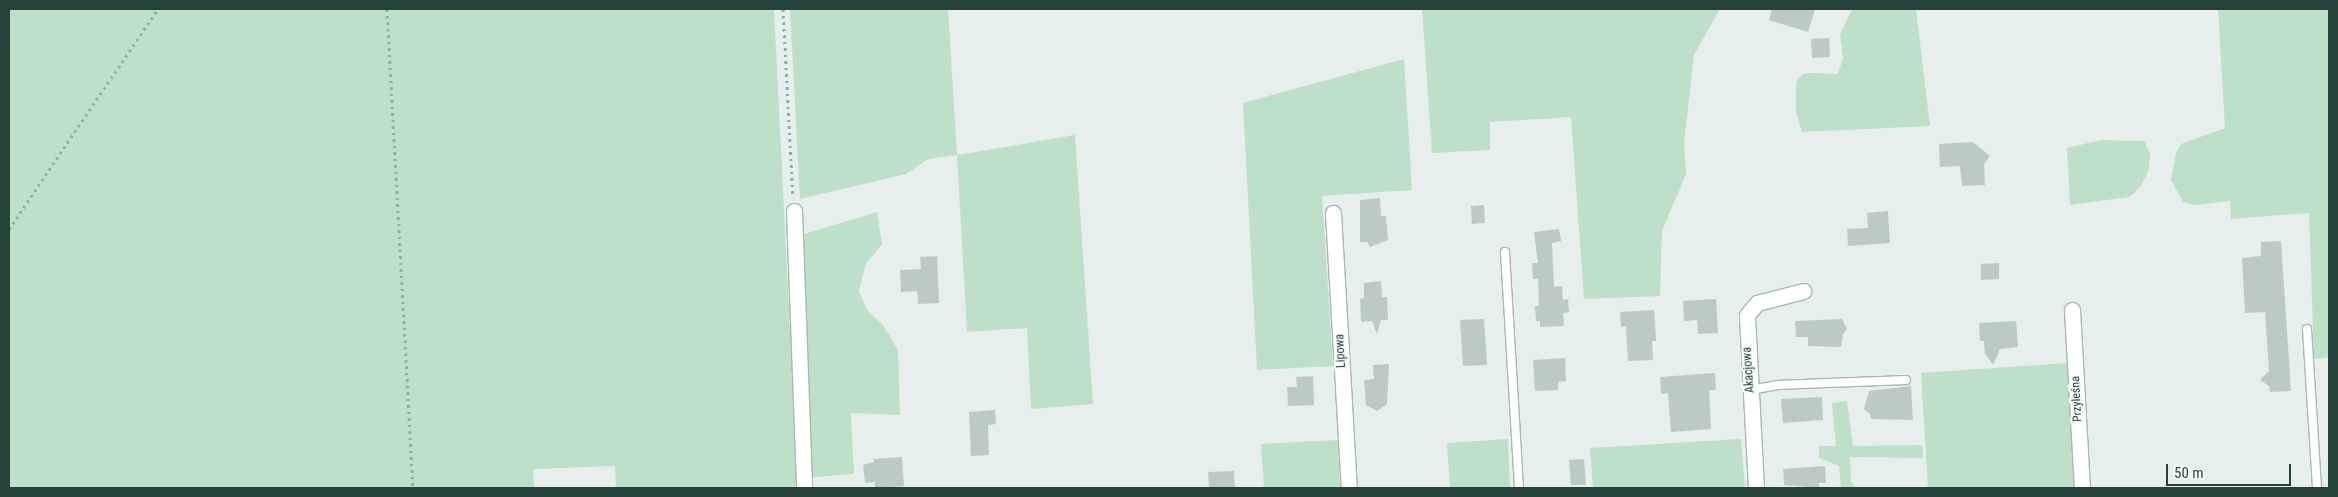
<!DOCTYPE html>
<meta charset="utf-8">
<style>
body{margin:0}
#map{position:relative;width:2338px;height:497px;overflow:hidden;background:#e6efeb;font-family:"Roboto Condensed",sans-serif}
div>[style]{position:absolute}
.green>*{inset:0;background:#bfe0c8}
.building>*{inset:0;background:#bbcac4}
.path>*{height:3px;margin-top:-1.5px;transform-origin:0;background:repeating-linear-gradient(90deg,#86b3a5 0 2.5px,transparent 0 6.5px)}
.roads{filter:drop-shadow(1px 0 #a8b8b2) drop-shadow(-1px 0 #a8b8b2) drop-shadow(0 1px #a8b8b2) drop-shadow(0 -1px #a8b8b2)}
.lane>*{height:8px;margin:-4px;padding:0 4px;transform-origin:4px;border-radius:4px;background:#fff}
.street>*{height:15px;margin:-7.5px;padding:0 7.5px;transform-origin:7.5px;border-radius:7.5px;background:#fff}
span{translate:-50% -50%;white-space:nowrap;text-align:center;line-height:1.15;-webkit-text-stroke:4.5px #f7fbf9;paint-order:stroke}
.street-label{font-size:12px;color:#24423a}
.frame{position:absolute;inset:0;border:10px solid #24423a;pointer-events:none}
.scale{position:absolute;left:2166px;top:464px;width:125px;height:22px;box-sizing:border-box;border:2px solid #24423a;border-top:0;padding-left:6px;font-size:15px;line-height:18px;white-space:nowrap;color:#24423a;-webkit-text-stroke:4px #f7fbf9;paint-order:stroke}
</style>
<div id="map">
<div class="green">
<i style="clip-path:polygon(9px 9px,774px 9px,798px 488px,616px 488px,615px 466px,533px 469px,534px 488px,9px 488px)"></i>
<i style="clip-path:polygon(790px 9px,948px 9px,957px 155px,1075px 135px,1093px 404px,1031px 409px,1027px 328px,967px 332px,957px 155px,928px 159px,906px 174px,800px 199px)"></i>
<i style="clip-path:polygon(1422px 9px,1720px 9px,1694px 55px,1684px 143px,1686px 174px,1662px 231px,1660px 296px,1584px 299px,1571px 117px,1490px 122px,1490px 150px,1432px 153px)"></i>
<i style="clip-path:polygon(1852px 9px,1916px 9px,1930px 126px,1802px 132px,1796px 112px,1796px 82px,1803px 74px,1810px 73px,1838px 74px,1843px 58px,1840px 35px)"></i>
<i style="clip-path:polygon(2218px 9px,2329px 9px,2329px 357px,2314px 359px,2309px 213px,2231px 219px,2230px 201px,2194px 205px,2183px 202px,2171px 180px,2176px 153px,2181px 144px,2225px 128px)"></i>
<i style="clip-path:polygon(1404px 59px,1412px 190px,1322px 196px,1333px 366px,1257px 370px,1243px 103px)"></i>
<i style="clip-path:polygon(2101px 140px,2144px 141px,2150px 153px,2149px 169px,2141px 186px,2129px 197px,2070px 205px,2067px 148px)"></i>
<i style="clip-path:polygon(877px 212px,882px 245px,866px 263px,859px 291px,867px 310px,883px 325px,898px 350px,900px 415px,851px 413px,854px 474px,812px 477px,801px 235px)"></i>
<i style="clip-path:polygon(2069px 363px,2075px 488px,1928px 488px,1921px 373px)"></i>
<i style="clip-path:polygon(1847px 401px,1853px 446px,1922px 445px,1923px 458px,1850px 457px,1851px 482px,1857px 488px,1841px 488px,1839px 466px,1819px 458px,1819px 446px,1836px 446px,1832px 403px)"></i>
<i style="clip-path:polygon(1508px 439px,1510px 488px,1450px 488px,1447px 443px)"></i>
<i style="clip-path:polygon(1741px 439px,1745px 488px,1593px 488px,1590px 448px)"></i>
<i style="clip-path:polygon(1338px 440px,1340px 488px,1264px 488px,1261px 444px)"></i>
</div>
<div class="building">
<i style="clip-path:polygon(1772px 9px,1815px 9px,1808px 32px,1769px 20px)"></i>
<i style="clip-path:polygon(1829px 38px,1830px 57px,1812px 58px,1811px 39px)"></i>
<i style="clip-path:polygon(1973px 142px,1990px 156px,1984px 164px,1985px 185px,1962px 186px,1960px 166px,1940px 167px,1939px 144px)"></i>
<i style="clip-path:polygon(1380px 198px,1381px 216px,1386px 216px,1388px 240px,1370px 247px,1367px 242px,1360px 242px,1360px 200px)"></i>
<i style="clip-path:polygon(1484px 205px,1485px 223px,1472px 224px,1471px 206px)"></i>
<i style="clip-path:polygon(1888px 211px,1890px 243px,1848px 246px,1847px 229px,1868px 228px,1867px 213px)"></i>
<i style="clip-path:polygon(1559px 229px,1561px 241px,1552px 243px,1554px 287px,1562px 286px,1563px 300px,1568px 299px,1569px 312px,1563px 313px,1564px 326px,1540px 327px,1540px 321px,1536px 321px,1535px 306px,1539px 306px,1538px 279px,1533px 279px,1532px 263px,1538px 263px,1534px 232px)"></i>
<i style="clip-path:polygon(2281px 241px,2291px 391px,2270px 392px,2269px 386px,2260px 380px,2269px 371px,2265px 312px,2245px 313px,2242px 258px,2261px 256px,2261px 242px)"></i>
<i style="clip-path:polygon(937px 256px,939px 303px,918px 304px,917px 291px,901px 292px,900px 270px,921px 269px,920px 257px)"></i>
<i style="clip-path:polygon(1999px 263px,1999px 279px,1981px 280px,1981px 264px)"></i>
<i style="clip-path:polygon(1381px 281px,1382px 297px,1387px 297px,1388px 320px,1381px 320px,1377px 334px,1372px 321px,1361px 322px,1360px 299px,1364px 298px,1364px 283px)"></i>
<i style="clip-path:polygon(1716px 299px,1718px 333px,1698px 334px,1697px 320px,1684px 321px,1683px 301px)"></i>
<i style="clip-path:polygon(1654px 310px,1656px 341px,1652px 341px,1653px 360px,1628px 361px,1626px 326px,1621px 327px,1620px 312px)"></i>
<i style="clip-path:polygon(1484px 319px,1487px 365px,1463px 366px,1460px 320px)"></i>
<i style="clip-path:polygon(1842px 319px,1847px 329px,1843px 334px,1841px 347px,1808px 346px,1808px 337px,1796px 337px,1795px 321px)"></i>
<i style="clip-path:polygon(2016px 321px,2018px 347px,2000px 349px,1993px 365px,1985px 353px,1984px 341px,1980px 341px,1979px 323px)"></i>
<i style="clip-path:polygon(1565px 358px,1566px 381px,1558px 382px,1558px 390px,1535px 391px,1533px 360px)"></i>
<i style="clip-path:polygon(1389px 364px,1387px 404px,1377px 411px,1366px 405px,1364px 380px,1374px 379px,1373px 365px)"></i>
<i style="clip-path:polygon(1715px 373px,1716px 390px,1709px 390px,1711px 429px,1671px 432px,1668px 393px,1661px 394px,1660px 377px)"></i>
<i style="clip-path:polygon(1313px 376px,1314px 405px,1288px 406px,1287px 387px,1297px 387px,1296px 377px)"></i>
<i style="clip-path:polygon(1911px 386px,1913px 420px,1871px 419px,1870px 414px,1864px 409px,1869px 391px)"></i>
<i style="clip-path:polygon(1822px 397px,1823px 420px,1783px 423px,1781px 399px)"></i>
<i style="clip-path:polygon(995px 410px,996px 424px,988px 425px,989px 455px,971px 456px,969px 412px)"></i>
<i style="clip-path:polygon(902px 457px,904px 486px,875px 488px,875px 482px,865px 483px,863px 465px,874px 462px,873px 459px)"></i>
<i style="clip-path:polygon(1584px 459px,1586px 485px,1571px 485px,1569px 460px)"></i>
<i style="clip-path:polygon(1825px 466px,1826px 483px,1819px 483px,1819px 488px,1784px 485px,1783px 469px)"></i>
<i style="clip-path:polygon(1234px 471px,1235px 488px,1209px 488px,1208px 472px)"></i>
</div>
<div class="path">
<i style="left:387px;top:9px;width:480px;rotate:86.9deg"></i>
<i style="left:783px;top:9px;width:189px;rotate:87deg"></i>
<i style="left:9px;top:229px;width:266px;rotate:-55.9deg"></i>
</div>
<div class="roads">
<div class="lane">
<i style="left:1505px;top:252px;width:236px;rotate:86.6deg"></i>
<i style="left:2307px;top:329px;width:159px;rotate:86.4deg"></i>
<i style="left:1750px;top:390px;width:27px;rotate:-10deg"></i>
<i style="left:1777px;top:385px;width:129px;rotate:-2.2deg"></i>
</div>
<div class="street">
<i style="left:794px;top:211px;width:277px;rotate:87.9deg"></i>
<i style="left:1333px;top:213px;width:275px;rotate:86.7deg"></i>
<i style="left:2072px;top:310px;width:178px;rotate:86.8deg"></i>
<i style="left:1756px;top:488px;width:173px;rotate:-93deg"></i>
<i style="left:1747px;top:315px;width:16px;rotate:-50deg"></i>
<i style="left:1757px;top:303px;width:48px;rotate:-14.6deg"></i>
</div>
</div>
<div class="street-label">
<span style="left:1341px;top:351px;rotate:-93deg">Lipowa</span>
<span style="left:1749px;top:370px;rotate:-94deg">Akacjowa</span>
<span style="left:2077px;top:399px;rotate:-93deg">Przyleśna</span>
</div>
<div class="frame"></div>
<div class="scale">50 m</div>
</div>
